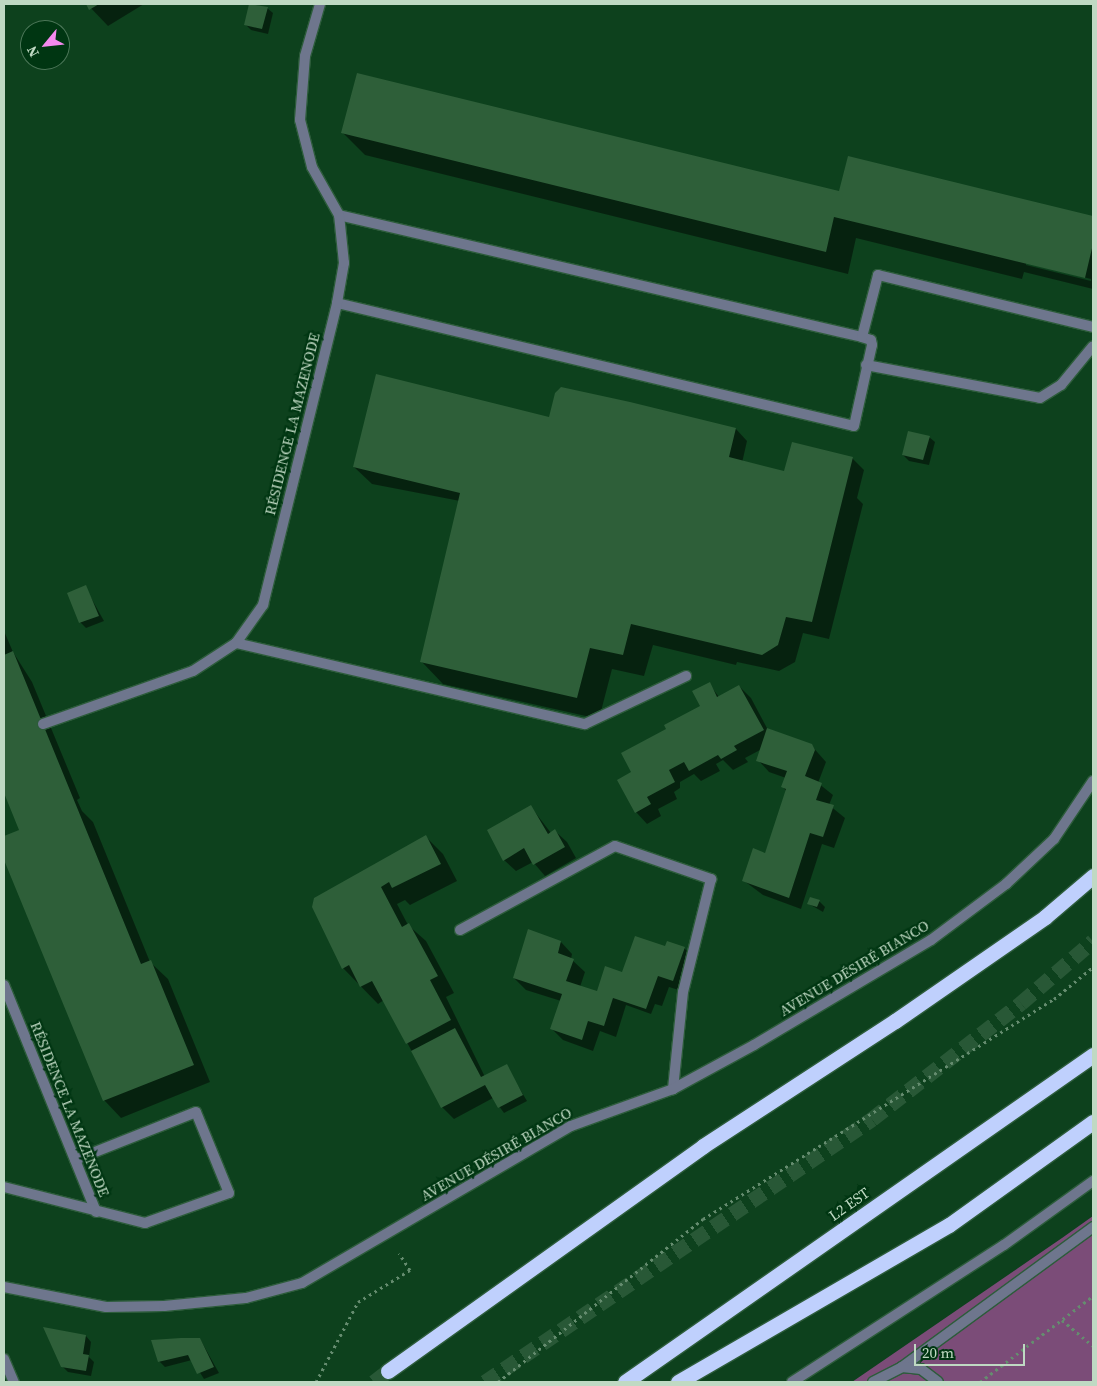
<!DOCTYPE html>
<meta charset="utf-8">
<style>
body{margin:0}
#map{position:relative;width:1097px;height:1386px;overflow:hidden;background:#0d411d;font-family:"Source Serif 4",serif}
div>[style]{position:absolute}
.green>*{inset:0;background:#7b4c78}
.shadow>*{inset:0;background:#0007}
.building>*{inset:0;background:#2e5f39}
.motorway-tunnel>*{height:15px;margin-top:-7.5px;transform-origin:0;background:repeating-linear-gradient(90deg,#285836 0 15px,transparent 0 23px)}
.path>*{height:3px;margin-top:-1.5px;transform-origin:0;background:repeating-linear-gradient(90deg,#658c6f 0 2.5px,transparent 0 6.5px)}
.roads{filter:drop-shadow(1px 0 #2d5c3b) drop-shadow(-1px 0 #2d5c3b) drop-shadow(0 1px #2d5c3b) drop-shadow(0 -1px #2d5c3b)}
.service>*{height:10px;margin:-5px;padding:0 5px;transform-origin:5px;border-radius:5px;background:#6e768d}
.tertiary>*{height:10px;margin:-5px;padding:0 5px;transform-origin:5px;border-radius:5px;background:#6e768d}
.motorway>*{height:15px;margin:-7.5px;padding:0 7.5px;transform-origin:7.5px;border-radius:7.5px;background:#bfd0fd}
span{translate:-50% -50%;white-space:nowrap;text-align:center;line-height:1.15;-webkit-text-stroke:4.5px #003612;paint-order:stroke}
.street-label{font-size:15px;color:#bfd9c3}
.frame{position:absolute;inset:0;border:5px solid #bfd9c3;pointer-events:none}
.north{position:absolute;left:20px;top:20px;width:50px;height:50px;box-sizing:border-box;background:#003612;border:1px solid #4c7759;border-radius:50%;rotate:242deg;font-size:14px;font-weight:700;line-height:20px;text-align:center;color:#bfd9c3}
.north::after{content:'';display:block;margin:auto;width:18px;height:22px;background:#f589ef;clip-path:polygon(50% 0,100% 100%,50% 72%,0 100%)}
.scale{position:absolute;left:914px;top:1344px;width:111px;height:22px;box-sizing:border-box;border:2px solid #bfd9c3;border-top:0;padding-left:6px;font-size:15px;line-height:18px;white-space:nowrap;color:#bfd9c3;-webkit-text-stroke:4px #003612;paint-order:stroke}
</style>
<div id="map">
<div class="green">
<i style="clip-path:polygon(1093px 1216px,1093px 1382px,852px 1382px,1062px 1238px)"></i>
</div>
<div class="shadow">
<i style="clip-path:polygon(87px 4px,144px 4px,108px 26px)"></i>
<i style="clip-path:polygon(250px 4px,267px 8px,273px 13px,268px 34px,251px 30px,245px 24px)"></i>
<i style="clip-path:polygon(evenodd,343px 133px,840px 192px,849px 158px,1093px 218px,1093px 289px,1024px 272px,1022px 279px,856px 238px,848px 274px,365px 155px,343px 133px,1026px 263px,1091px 279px,1091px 281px,1026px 265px,1026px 263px)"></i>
<i style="clip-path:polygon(377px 376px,556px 420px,551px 414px,558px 390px,563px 388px,736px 429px,747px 441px,742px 463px,785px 473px,852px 458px,864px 470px,857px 498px,863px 504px,829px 639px,803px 633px,795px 662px,779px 671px,737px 662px,736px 665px,653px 645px,644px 676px,612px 669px,599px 719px,443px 684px,422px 662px,460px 501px,372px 484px,354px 467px)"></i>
<i style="clip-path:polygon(929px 437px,935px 442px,929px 465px,909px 461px,903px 455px)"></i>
<i style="clip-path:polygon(85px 587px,104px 621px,86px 628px,80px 622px)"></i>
<i style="clip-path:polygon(4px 631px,13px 652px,32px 682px,80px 798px,77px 800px,82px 811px,93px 822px,150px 962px,168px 979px,210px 1082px,121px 1118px,104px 1100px,4px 857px,4px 837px,20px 830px,4px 789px)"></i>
<i style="clip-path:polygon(709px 684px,719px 697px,739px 686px,751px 698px,768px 730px,811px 745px,826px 762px,818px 783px,833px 795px,829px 805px,845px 818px,834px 848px,822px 844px,801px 909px,763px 895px,743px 880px,765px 854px,787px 792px,783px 787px,786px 778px,769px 772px,758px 760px,762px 749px,745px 758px,748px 762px,733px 770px,723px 760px,716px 764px,720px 771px,701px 781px,694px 774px,680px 782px,680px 788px,674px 792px,677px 799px,658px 809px,661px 816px,647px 824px,636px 812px,633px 773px,668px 730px,702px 706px)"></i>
<i style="clip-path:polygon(531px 807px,551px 833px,555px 831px,567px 842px,576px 858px,545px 876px,533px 862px,516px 871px,504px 860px)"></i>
<i style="clip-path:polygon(426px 837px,443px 854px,457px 881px,410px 905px,405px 900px,397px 904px,408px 925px,426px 941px,454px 993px,446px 997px,485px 1077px,506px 1066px,527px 1101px,504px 1113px,493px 1098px,454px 1119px,442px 1107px,384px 1000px,378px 1004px,343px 968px,313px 907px)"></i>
<i style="clip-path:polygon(819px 901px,825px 907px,823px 912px,809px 904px)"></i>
<i style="clip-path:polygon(561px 942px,572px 954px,571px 959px,585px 972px,580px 987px,598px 992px,666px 948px,684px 948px,696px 960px,685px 992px,669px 987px,662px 1006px,655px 1004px,651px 1014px,626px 1005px,616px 1037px,600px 1031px,593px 1051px,563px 1040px,552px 1029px,561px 1001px,526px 990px,514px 978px)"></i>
<i style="clip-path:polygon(86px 1336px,91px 1342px,89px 1357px,94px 1362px,91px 1376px,68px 1372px,62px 1366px)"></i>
<i style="clip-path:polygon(200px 1339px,219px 1373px,204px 1379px,192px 1360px,165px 1367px,159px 1361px)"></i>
</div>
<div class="building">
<i style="clip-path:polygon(86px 4px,99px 4px,89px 10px)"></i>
<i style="clip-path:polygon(249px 4px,268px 7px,262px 29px,244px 25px)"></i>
<i style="clip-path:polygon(357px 73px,839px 191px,848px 156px,1093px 216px,1093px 244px,1085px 278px,834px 217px,826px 252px,341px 133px)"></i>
<i style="clip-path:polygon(376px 374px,549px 417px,555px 393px,561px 387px,630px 402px,736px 428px,729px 457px,784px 471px,792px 442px,853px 457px,812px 622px,786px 617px,778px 645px,762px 655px,631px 624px,623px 655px,590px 648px,577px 698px,420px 662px,460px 493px,353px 467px)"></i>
<i style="clip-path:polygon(908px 431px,930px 436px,923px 460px,902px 455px)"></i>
<i style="clip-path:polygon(86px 585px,99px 616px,79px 623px,67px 593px)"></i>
<i style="clip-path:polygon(13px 651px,141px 964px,151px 960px,194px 1065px,103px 1101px,4px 860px,4px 836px,19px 830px,4px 793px,4px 655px)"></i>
<i style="clip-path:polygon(710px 682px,717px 697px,739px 685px,764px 730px,734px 746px,737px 750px,721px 759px,718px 755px,689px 771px,684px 762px,669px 770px,675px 782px,647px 797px,651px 804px,635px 813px,617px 780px,631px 772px,621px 753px,666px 729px,664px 725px,700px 706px,692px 691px)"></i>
<i style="clip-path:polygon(767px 728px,812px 744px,815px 750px,805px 776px,822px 783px,816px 800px,834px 805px,823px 837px,810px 833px,789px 898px,742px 881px,753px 848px,765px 853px,786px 789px,781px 787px,787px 771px,756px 761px)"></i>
<i style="clip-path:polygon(531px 805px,548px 834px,555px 829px,565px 847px,533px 865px,524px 848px,503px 861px,487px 830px)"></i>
<i style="clip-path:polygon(426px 835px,441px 864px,392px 888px,389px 882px,381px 887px,402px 927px,409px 923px,438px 976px,430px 980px,451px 1020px,406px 1044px,372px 981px,360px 987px,349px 965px,342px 969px,312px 907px,314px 898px)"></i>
<i style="clip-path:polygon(810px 897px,820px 900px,817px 907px,807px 904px)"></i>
<i style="clip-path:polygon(528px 929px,561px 941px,558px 953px,574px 959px,566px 981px,597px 991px,605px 966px,622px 972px,635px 936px,665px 946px,667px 941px,685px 947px,673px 981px,658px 976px,646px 1009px,613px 998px,604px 1026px,588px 1021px,582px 1040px,550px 1029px,562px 994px,513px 978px)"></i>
<i style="clip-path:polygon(455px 1028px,481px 1077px,507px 1064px,523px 1095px,498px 1108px,485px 1085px,441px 1108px,411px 1051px)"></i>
<i style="clip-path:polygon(43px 1327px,86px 1335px,83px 1354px,89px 1355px,86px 1371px,61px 1367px)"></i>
<i style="clip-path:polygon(181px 1338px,200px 1338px,214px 1367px,197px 1374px,188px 1355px,158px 1362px,151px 1340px)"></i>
</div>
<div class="motorway-tunnel">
<i style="left:374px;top:1382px;width:18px;rotate:-38deg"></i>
<i style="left:485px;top:1382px;width:468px;rotate:-34.2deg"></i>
<i style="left:872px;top:1119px;width:189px;rotate:-37.9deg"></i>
<i style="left:1021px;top:1003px;width:95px;rotate:-40.7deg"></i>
</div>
<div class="path">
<i style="left:1062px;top:1320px;width:40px;rotate:40deg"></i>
<i style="left:316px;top:1382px;width:90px;rotate:-62.3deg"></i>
<i style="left:358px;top:1302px;width:61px;rotate:-31.6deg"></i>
<i style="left:410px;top:1270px;width:20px;rotate:-123deg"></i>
<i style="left:498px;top:1382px;width:262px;rotate:-38.5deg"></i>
<i style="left:703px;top:1219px;width:414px;rotate:-32.1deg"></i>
<i style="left:1054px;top:999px;width:50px;rotate:-39.4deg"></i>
<i style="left:980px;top:1382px;width:142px;rotate:-37.3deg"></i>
</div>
<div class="roads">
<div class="service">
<i style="left:337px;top:303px;width:531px;rotate:13.38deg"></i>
<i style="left:854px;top:426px;width:83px;rotate:-77.5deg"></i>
<i style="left:872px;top:345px;width:5px;rotate:-101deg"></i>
<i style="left:871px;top:340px;width:9px;rotate:-162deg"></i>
<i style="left:862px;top:337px;width:537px;rotate:-166.87deg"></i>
<i style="left:862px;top:337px;width:64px;rotate:-75.5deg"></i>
<i style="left:878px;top:275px;width:221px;rotate:13.6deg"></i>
<i style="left:866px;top:365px;width:177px;rotate:10.7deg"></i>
<i style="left:1040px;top:398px;width:25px;rotate:-32deg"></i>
<i style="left:1061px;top:385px;width:50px;rotate:-50.6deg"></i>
<i style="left:236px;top:643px;width:358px;rotate:13.1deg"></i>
<i style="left:585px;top:724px;width:112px;rotate:-25.4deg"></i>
<i style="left:43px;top:724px;width:159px;rotate:-19.5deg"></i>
<i style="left:193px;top:671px;width:51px;rotate:-33.1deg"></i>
<i style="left:236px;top:643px;width:47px;rotate:-54.6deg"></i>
<i style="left:263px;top:605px;width:311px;rotate:-76.2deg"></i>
<i style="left:337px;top:303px;width:41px;rotate:-80.1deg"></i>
<i style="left:344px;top:263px;width:48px;rotate:-95.9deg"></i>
<i style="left:339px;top:215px;width:55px;rotate:-119.4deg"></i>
<i style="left:312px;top:167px;width:49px;rotate:-104.3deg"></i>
<i style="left:300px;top:120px;width:64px;rotate:-85.5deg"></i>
<i style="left:305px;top:56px;width:54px;rotate:-73.9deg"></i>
<i style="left:460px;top:930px;width:176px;rotate:-28.5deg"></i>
<i style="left:615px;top:846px;width:102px;rotate:19deg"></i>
<i style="left:711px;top:879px;width:116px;rotate:103.9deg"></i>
<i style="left:683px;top:992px;width:98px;rotate:95.9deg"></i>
<i style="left:4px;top:985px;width:245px;rotate:67.9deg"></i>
<i style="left:4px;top:1187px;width:146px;rotate:14.3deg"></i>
<i style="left:145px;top:1223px;width:89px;rotate:-19.7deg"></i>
<i style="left:229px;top:1193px;width:87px;rotate:-112.2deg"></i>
<i style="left:196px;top:1112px;width:130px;rotate:158.4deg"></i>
<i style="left:902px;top:1367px;width:237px;rotate:-36.2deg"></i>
<i style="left:873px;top:1382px;width:33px;rotate:-27deg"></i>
<i style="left:902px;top:1367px;width:19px;rotate:6deg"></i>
<i style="left:921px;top:1369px;width:21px;rotate:37deg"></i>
</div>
<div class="tertiary">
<i style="left:4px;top:1287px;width:104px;rotate:11.1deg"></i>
<i style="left:106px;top:1307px;width:58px;rotate:-1deg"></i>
<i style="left:164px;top:1306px;width:82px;rotate:-5.6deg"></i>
<i style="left:246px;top:1298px;width:58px;rotate:-15deg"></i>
<i style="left:302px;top:1283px;width:311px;rotate:-30.3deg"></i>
<i style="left:571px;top:1126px;width:109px;rotate:-19.9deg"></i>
<i style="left:673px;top:1089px;width:92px;rotate:-28.5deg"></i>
<i style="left:754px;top:1045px;width:206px;rotate:-30.7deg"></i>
<i style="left:931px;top:940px;width:94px;rotate:-36.7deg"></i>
<i style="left:1006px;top:884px;width:66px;rotate:-43.2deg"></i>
<i style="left:1054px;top:839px;width:70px;rotate:-56.1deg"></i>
<i style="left:4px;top:1359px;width:25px;rotate:67deg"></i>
<i style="left:792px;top:1382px;width:252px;rotate:-32.9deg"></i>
<i style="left:1004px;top:1245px;width:110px;rotate:-35.7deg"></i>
</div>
<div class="motorway">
<i style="left:388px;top:1371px;width:387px;rotate:-35.5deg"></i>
<i style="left:703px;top:1146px;width:229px;rotate:-33.1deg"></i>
<i style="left:895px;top:1021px;width:183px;rotate:-34.7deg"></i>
<i style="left:1045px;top:917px;width:63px;rotate:-40.5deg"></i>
<i style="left:625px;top:1382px;width:571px;rotate:-34.94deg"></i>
<i style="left:678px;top:1382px;width:313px;rotate:-30.1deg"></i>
<i style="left:949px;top:1225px;width:177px;rotate:-35.6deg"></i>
</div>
</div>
<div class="street-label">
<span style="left:292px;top:424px;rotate:-76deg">RÉSIDENCE LA MAZENODE</span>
<span style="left:854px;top:968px;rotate:-31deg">AVENUE DÉSIRÉ BIANCO</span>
<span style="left:70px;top:1109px;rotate:68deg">RÉSIDENCE LA MAZENODE</span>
<span style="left:496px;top:1154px;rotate:-30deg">AVENUE DÉSIRÉ BIANCO</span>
<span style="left:849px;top:1204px;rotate:-35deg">L2 EST</span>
</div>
<div class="frame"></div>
<div class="north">N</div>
<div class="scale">20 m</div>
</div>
